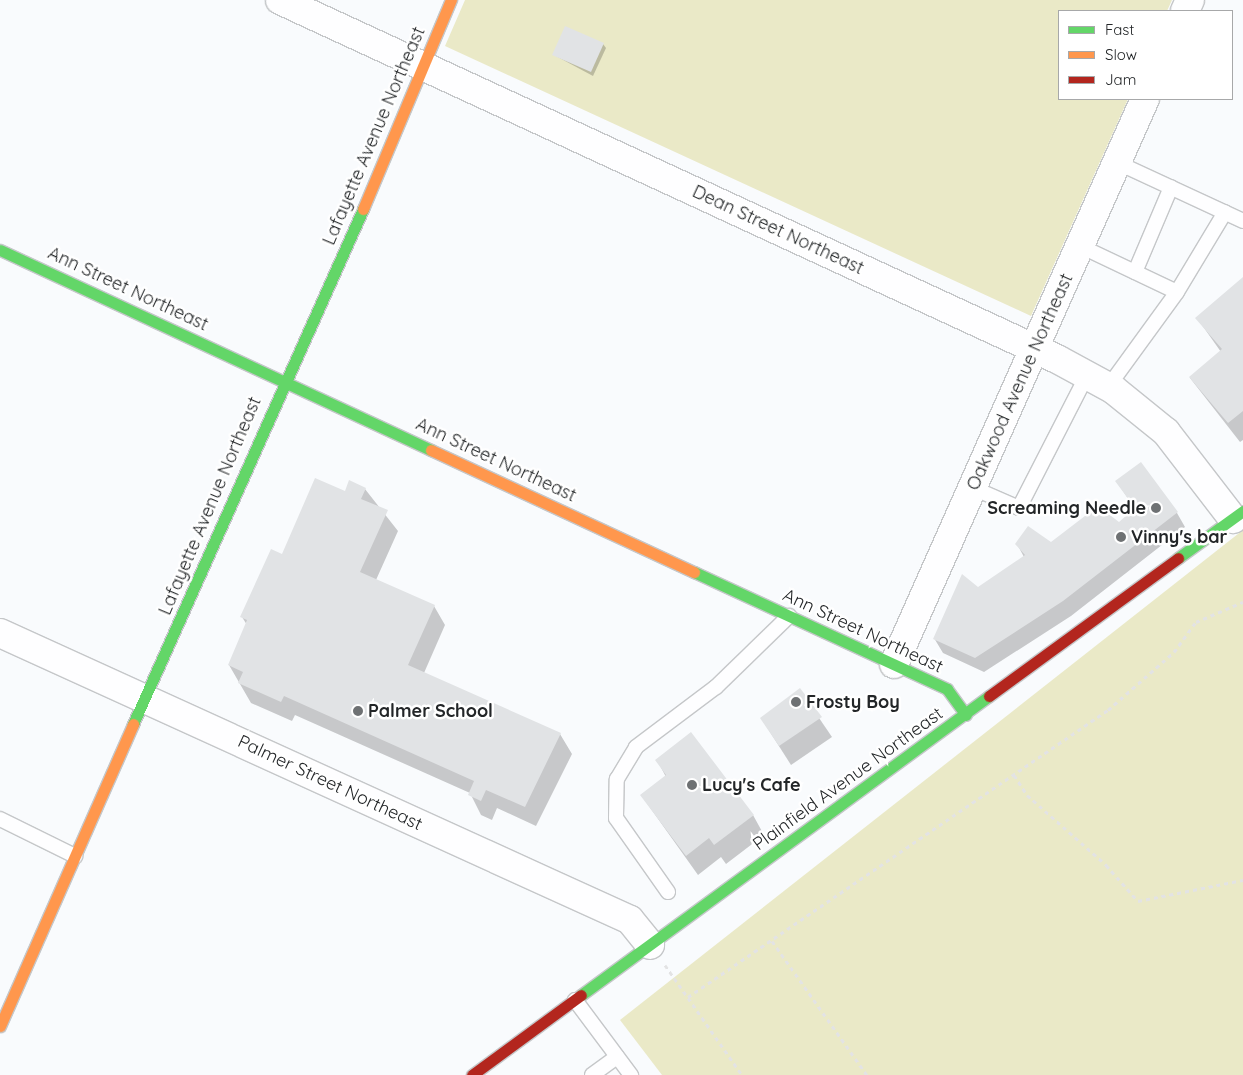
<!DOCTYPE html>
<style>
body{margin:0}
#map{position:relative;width:1243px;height:1075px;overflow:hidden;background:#f9fbfd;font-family:Quicksand,sans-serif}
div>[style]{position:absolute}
.green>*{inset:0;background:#eae9c7}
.shadow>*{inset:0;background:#0003}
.building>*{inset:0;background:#e1e3e5}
.path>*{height:3px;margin-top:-1.5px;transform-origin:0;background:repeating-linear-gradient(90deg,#e3e3e4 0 4px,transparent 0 8px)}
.roads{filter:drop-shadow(1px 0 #c5c7c9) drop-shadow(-1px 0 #c5c7c9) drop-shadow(0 1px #c5c7c9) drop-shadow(0 -1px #c5c7c9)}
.lane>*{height:14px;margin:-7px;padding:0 7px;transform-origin:7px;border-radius:7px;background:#fefeff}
.street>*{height:28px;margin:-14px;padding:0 14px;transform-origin:14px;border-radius:14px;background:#fefeff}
.fast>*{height:11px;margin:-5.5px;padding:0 5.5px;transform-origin:5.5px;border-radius:5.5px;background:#63d668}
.slow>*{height:11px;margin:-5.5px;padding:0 5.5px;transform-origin:5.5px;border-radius:5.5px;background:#ff974d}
.jam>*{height:11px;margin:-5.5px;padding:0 5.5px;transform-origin:5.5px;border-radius:5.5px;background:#b3261e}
.dots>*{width:14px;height:14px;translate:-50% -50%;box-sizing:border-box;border:2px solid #fff;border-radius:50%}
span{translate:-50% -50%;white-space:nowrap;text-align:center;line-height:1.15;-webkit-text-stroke:5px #fff;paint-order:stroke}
.street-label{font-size:18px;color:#232628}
.poi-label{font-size:18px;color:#232628;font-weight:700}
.right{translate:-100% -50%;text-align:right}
.left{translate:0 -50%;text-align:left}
.legend{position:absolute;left:1058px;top:10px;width:175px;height:90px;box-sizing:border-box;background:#fff;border:1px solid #a7a8a9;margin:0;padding:6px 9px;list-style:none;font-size:15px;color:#232628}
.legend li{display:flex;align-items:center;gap:10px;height:25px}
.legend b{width:25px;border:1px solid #a7a8a9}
</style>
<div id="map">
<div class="green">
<i style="clip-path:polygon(465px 0,1172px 0,1167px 11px,1059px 11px,1059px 99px,1128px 99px,1031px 316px,445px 46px)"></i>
<i style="clip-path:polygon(1243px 530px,1243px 1075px,662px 1075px,620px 1020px)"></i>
</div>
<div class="shadow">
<i style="clip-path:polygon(603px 44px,606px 48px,593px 76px,554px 55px)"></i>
<i style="clip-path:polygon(1243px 279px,1243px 440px,1240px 442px,1190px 378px,1221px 352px,1197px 318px)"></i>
<i style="clip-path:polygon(1117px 482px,1177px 513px,1185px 527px,1071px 616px,984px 672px,943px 653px,934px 638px,978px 589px,1024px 557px,1017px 544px,1051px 543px,1119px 524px,1135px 509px)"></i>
<i style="clip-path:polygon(365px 489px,398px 531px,376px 580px,434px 606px,445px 625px,424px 673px,560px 734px,572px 754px,536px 826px,497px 808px,492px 820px,481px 815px,470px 793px,295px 715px,292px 721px,251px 703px,229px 665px,247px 625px,242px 617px,282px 556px,345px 493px)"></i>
<i style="clip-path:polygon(800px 690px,832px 737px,791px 765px,761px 718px)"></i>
<i style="clip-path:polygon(657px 760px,753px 815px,764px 835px,726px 864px,721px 857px,698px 875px,641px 795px,666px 777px)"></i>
</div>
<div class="building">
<i style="clip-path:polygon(565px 26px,604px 43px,591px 72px,552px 55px)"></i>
<i style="clip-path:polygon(1243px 277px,1243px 411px,1228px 423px,1189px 377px,1222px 349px,1195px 318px)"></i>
<i style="clip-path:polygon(1141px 462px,1178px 512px,1063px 601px,975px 658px,933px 639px,962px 574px,978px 587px,1025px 555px,1015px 544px,1028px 526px,1051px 542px,1098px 506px,1119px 522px,1135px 508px,1115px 481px)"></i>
<i style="clip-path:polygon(315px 478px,345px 491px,349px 480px,366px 488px,361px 499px,388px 510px,360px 572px,435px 605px,408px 665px,561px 733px,525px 807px,486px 790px,481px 801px,468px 795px,474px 781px,284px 696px,281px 702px,238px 683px,243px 672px,228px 665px,247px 620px,240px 617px,271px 549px,282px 554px)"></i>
<i style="clip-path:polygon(800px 688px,822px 717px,779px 746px,760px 718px)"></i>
<i style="clip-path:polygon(691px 732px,754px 815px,714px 845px,709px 838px,686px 856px,640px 795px,666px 775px,655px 760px)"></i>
</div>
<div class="path">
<i style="left:1014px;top:775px;width:24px;rotate:57deg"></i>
<i style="left:1027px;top:795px;width:106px;rotate:41.5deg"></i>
<i style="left:1106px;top:865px;width:48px;rotate:48.4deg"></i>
<i style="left:1138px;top:901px;width:107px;rotate:-11.3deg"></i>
<i style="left:772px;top:941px;width:164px;rotate:54.7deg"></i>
<i style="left:665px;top:965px;width:134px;rotate:55deg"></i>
<i style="left:688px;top:997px;width:509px;rotate:-34.35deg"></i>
<i style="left:1108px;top:710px;width:88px;rotate:-41.3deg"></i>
<i style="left:1174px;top:652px;width:37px;rotate:-54deg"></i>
<i style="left:1196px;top:622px;width:51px;rotate:-23.1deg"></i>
</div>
<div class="roads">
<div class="lane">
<i style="left:1116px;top:162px;width:140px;rotate:24.9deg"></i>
<i style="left:1080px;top:246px;width:107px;rotate:25.4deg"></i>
<i style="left:1135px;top:272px;width:92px;rotate:-67deg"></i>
<i style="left:1108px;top:387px;width:117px;rotate:-54deg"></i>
<i style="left:1177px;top:292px;width:93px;rotate:-59deg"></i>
<i style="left:973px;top:488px;width:50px;rotate:23.5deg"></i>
<i style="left:1019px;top:508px;width:149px;rotate:-62.9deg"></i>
<i style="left:0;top:819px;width:84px;rotate:26.3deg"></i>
<i style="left:668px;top:892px;width:90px;rotate:-125.1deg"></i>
<i style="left:616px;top:818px;width:39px;rotate:-89deg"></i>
<i style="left:617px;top:779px;width:37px;rotate:-59deg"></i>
<i style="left:636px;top:747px;width:100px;rotate:-36.9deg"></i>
<i style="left:716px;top:687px;width:102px;rotate:-44.2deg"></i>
<i style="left:575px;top:1000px;width:94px;rotate:53.3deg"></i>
<i style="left:592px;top:1075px;width:31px;rotate:-36deg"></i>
</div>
<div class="street">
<i style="left:280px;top:0;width:856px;rotate:24.8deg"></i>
<i style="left:1057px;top:359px;width:65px;rotate:28.5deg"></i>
<i style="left:1114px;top:390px;width:67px;rotate:38.9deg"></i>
<i style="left:1166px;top:432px;width:110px;rotate:52.4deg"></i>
<i style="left:1185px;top:11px;width:12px;rotate:-66deg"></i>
<i style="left:0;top:633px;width:692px;rotate:24.49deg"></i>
<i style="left:630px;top:920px;width:32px;rotate:51deg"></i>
<i style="left:894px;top:664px;width:618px;rotate:-66.05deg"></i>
</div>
<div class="fast">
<i style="left:0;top:250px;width:475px;rotate:24.9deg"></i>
<i style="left:1178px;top:558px;width:80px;rotate:-35.9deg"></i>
<i style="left:694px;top:572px;width:279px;rotate:24.8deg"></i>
<i style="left:947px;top:689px;width:32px;rotate:54deg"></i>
<i style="left:133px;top:724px;width:564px;rotate:-65.93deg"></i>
<i style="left:581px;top:995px;width:506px;rotate:-36.24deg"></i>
</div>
<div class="slow">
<i style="left:363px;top:209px;width:227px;rotate:-67.2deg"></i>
<i style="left:431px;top:450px;width:290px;rotate:24.9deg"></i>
<i style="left:0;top:1026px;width:330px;rotate:-66.2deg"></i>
</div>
<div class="jam">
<i style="left:989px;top:696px;width:234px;rotate:-36.1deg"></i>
<i style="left:472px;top:1075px;width:135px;rotate:-36.3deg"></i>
</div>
</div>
<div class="dots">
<i style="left:1156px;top:508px;background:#6e7173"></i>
<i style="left:1121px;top:537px;background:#6e7173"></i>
<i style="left:796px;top:702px;background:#6e7173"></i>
<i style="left:358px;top:711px;background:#6e7173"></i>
<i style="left:692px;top:785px;background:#6e7173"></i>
</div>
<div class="street-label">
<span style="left:374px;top:136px;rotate:-67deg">Lafayette Avenue Northeast</span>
<span style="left:778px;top:230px;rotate:25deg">Dean Street Northeast</span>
<span style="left:128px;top:289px;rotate:25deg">Ann Street Northeast</span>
<span style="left:1020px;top:382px;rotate:-66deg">Oakwood Avenue Northeast</span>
<span style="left:496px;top:460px;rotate:25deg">Ann Street Northeast</span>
<span style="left:210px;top:506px;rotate:-67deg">Lafayette Avenue Northeast</span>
<span style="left:863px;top:631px;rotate:25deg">Ann Street Northeast</span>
<span style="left:848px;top:779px;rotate:-36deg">Plainfield Avenue Northeast</span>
<span style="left:330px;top:783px;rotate:25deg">Palmer Street Northeast</span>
</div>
<div class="poi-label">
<span class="right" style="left:1146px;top:508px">Screaming Needle</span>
<span class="left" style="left:1131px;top:537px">Vinny's bar</span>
<span class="left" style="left:806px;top:702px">Frosty Boy</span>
<span class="left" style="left:368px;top:711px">Palmer School</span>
<span class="left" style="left:702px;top:785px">Lucy's Cafe</span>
</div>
<ul class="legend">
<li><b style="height:6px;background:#63d668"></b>Fast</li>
<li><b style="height:6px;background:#ff974d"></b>Slow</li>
<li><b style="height:6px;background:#b3261e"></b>Jam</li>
</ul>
</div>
